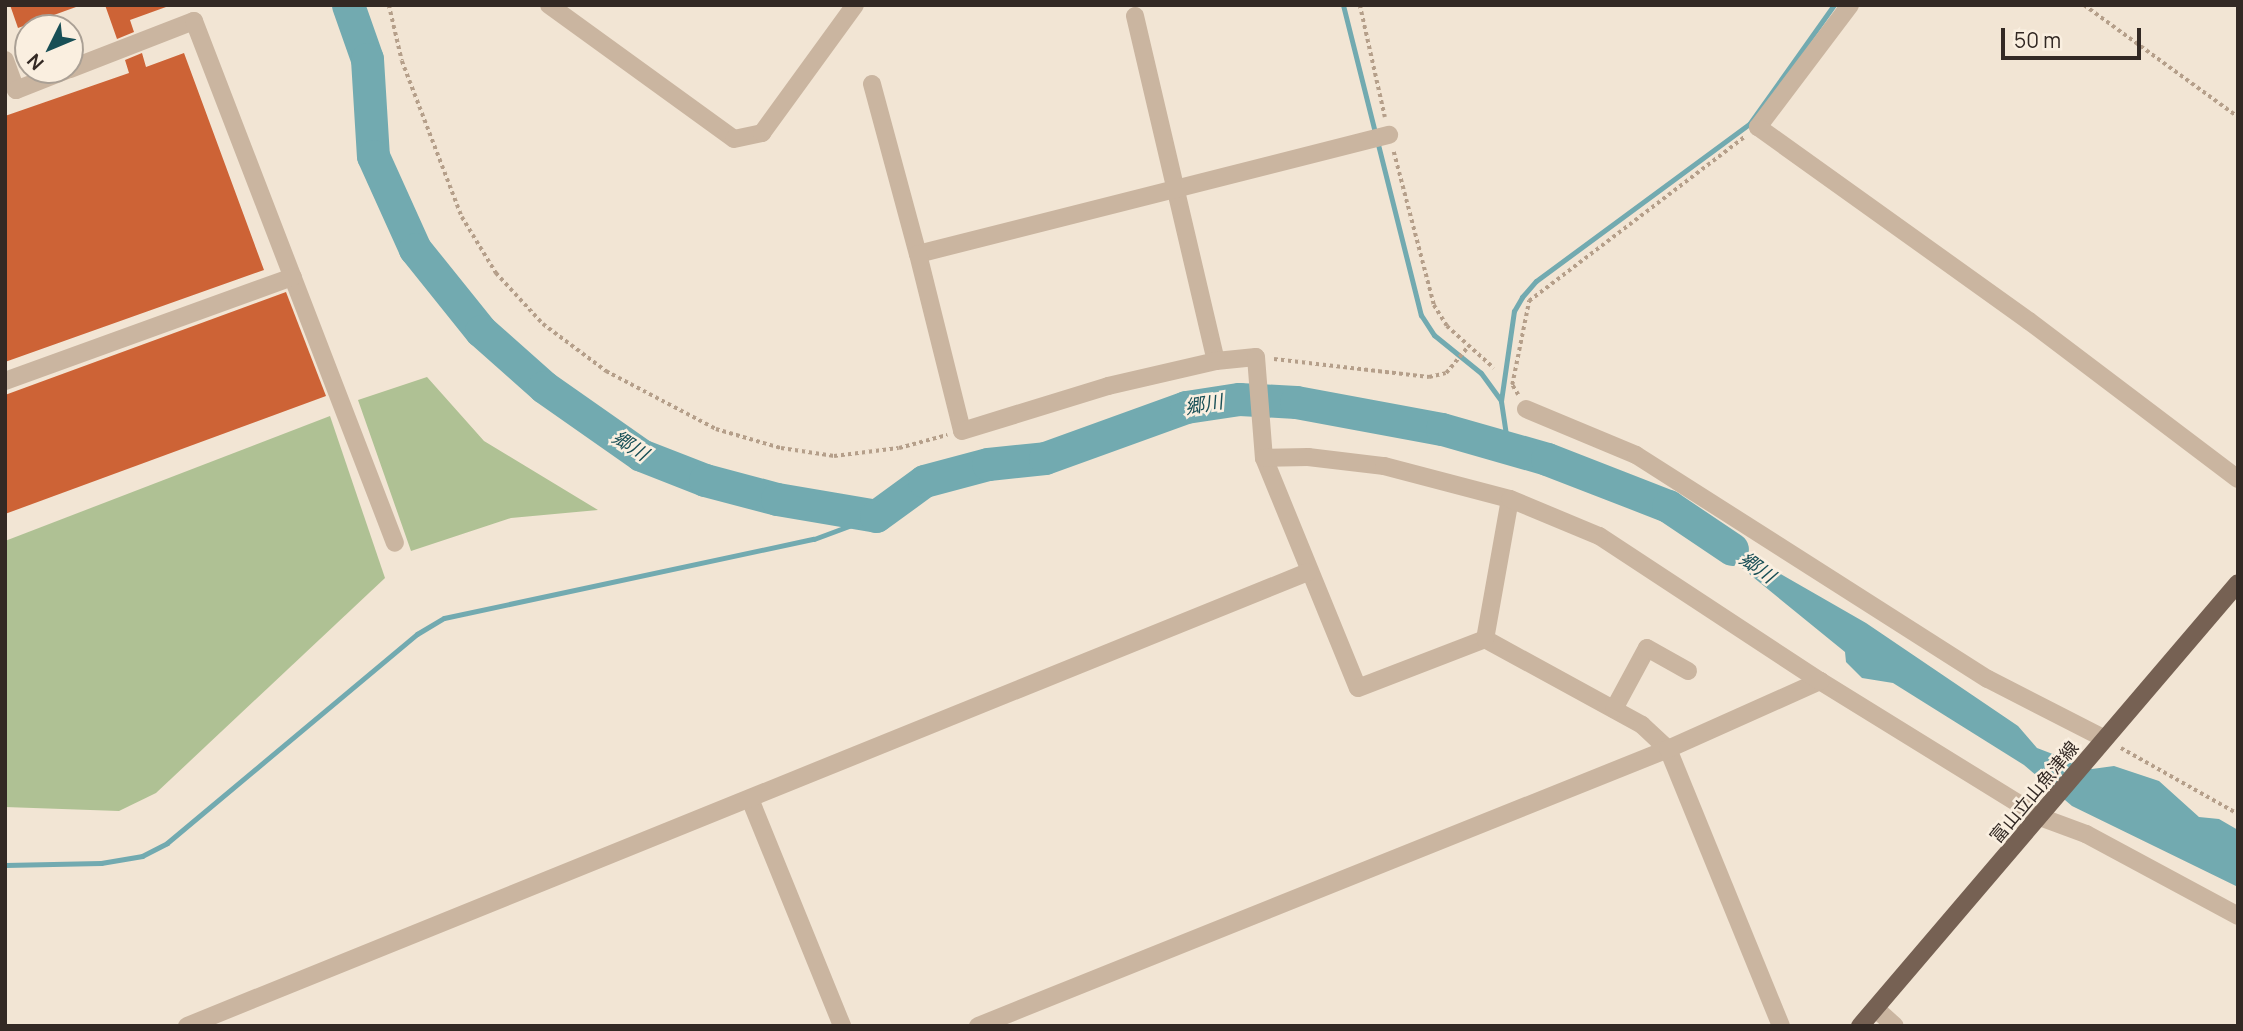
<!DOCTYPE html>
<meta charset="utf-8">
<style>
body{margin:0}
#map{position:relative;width:2243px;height:1031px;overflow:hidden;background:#f2e5d4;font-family:Manrope,"Noto Sans JP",sans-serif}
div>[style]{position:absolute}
.green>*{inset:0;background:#afc194}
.water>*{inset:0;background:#72aab0}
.stream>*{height:5px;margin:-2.5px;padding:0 2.5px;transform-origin:2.5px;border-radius:2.5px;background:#72aab0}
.river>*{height:33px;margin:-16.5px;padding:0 16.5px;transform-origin:16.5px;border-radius:16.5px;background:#72aab0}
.building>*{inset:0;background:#cd6336}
.path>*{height:3.5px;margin-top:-1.75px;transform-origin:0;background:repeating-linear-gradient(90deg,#b59f8a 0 3.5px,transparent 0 7px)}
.minor>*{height:18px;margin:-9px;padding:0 9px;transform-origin:9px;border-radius:9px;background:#cab5a0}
.primary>*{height:18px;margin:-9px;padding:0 9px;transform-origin:9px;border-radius:9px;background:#766153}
span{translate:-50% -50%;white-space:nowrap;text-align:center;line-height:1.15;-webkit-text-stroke:5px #faefe0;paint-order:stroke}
.street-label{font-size:18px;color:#332924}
.water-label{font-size:19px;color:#184f56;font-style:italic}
.frame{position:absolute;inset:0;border:7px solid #332924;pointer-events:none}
.north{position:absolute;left:14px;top:14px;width:70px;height:70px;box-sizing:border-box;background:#faefe0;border:2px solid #aaa095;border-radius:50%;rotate:227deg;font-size:19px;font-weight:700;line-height:28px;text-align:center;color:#332924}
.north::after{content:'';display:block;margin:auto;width:24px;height:32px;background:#184f56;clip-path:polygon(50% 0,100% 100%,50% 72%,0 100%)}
.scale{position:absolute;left:2001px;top:28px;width:140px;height:32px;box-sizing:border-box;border:4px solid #332924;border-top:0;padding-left:9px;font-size:21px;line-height:24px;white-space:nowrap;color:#332924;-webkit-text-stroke:5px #faefe0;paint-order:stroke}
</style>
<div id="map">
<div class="green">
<i style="clip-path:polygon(427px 377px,484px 441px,598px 510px,511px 518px,411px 551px,358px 400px)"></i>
<i style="clip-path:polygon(330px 416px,385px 578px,156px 793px,119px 811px,5px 807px,5px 541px)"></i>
</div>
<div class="water">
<i style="clip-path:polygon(1673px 512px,1866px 623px,2018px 726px,2037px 748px,2092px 769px,2114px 766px,2159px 781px,2199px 817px,2219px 819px,2238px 830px,2238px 887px,2072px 806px,2024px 765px,1893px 683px,1862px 678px,1846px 662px,1845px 652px)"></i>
</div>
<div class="stream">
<i style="left:1343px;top:5px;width:320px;rotate:75.9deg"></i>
<i style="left:1421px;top:315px;width:24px;rotate:57deg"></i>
<i style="left:1434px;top:335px;width:60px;rotate:39deg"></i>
<i style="left:1481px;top:373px;width:34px;rotate:54deg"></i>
<i style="left:1508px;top:448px;width:48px;rotate:-98.5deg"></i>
<i style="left:1501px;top:401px;width:91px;rotate:-81.8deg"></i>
<i style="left:1514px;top:311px;width:16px;rotate:-60deg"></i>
<i style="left:1522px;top:297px;width:21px;rotate:-49deg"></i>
<i style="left:1536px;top:281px;width:266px;rotate:-36.4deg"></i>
<i style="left:1750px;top:123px;width:145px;rotate:-54.6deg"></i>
<i style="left:5px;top:865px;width:96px;rotate:-1.2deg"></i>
<i style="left:101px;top:863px;width:42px;rotate:-9.7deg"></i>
<i style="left:142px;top:856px;width:28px;rotate:-27deg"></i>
<i style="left:167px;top:843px;width:326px;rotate:-39.9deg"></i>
<i style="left:417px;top:634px;width:31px;rotate:-31deg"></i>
<i style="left:444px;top:618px;width:378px;rotate:-12.1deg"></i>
<i style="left:814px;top:539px;width:66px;rotate:-20.4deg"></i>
</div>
<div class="river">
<i style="left:348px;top:5px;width:57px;rotate:70.6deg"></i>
<i style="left:367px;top:59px;width:97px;rotate:86.5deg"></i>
<i style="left:373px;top:156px;width:102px;rotate:65.7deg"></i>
<i style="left:415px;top:249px;width:105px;rotate:51.2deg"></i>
<i style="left:481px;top:331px;width:84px;rotate:41.6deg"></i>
<i style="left:544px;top:387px;width:118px;rotate:35deg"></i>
<i style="left:641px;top:455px;width:69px;rotate:21.3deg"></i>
<i style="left:705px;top:480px;width:74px;rotate:14.8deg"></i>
<i style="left:777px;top:499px;width:100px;rotate:9.7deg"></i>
<i style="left:876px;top:516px;width:59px;rotate:-36.1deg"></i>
<i style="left:924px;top:481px;width:66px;rotate:-14.9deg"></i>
<i style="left:988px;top:464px;width:57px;rotate:-6deg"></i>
<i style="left:1045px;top:458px;width:150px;rotate:-19.9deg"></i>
<i style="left:1186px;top:407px;width:54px;rotate:-8.6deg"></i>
<i style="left:1239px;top:399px;width:57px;rotate:3deg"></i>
<i style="left:1296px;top:402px;width:148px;rotate:10.5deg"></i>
<i style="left:1442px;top:429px;width:109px;rotate:15.9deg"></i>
<i style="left:1547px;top:459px;width:130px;rotate:21.2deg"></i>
<i style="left:1668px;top:506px;width:77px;rotate:33.9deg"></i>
</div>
<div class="building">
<i style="clip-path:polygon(10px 5px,76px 5px,76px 7px,18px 28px)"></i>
<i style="clip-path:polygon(105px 5px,166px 5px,166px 7px,130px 20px,134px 32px,117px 39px)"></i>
<i style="clip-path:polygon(142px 53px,146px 67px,184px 53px,264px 270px,5px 362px,5px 116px,129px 73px,125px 60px)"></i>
<i style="clip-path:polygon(286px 292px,326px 396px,5px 514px,5px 395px)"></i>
</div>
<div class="path">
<i style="left:389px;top:5px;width:57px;rotate:76.9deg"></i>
<i style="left:402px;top:61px;width:167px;rotate:69deg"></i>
<i style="left:462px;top:217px;width:66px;rotate:58.7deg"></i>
<i style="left:496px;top:273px;width:69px;rotate:47.3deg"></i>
<i style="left:543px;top:324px;width:79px;rotate:36.7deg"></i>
<i style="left:606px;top:371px;width:124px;rotate:27.8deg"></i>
<i style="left:716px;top:429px;width:68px;rotate:16.3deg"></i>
<i style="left:781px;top:448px;width:54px;rotate:8.6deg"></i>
<i style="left:834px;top:456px;width:65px;rotate:-7deg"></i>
<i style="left:899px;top:448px;width:50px;rotate:-15.2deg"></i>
<i style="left:1360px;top:5px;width:115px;rotate:77.4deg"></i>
<i style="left:2084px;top:5px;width:190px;rotate:36deg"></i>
<i style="left:1394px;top:152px;width:158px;rotate:75.3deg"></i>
<i style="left:1434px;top:305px;width:25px;rotate:58deg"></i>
<i style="left:1447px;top:326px;width:63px;rotate:41.8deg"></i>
<i style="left:1274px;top:359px;width:156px;rotate:6.6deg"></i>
<i style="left:1429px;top:377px;width:17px;rotate:-13deg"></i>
<i style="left:1446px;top:373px;width:34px;rotate:-50deg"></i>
<i style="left:1518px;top:395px;width:12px;rotate:-121deg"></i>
<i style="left:1512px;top:385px;width:86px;rotate:-78.6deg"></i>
<i style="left:1529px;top:301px;width:270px;rotate:-37.3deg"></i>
<i style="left:2121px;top:748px;width:134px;rotate:29.4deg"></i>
</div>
<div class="minor">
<i style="left:549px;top:5px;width:228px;rotate:35.9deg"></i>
<i style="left:734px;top:139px;width:29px;rotate:-12deg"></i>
<i style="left:762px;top:133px;width:158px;rotate:-54deg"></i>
<i style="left:1850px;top:5px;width:153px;rotate:127deg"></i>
<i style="left:1758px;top:127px;width:333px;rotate:35.6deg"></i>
<i style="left:2029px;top:321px;width:262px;rotate:37.1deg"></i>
<i style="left:1135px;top:16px;width:354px;rotate:76.8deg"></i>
<i style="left:1216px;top:361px;width:40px;rotate:-5.7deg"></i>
<i style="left:1256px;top:357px;width:101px;rotate:85.5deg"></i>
<i style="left:1264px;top:458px;width:248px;rotate:67.8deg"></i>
<i style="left:1358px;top:688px;width:136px;rotate:-21.1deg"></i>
<i style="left:1485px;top:639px;width:179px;rotate:28.7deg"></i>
<i style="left:1642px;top:725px;width:35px;rotate:43deg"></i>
<i style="left:1668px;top:749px;width:299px;rotate:67.8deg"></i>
<i style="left:5px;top:60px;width:32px;rotate:70deg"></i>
<i style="left:16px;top:90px;width:55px;rotate:-21.4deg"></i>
<i style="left:70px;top:69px;width:133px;rotate:-21.2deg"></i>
<i style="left:194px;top:21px;width:559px;rotate:68.94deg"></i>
<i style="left:872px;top:84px;width:176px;rotate:74.9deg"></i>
<i style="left:918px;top:254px;width:486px;rotate:-14.2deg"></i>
<i style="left:918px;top:254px;width:182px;rotate:76deg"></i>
<i style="left:962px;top:431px;width:153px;rotate:-17.1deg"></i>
<i style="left:1108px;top:386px;width:111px;rotate:-13deg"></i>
<i style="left:5px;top:381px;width:306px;rotate:-19.9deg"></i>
<i style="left:1526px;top:409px;width:119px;rotate:22.7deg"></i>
<i style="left:1636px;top:455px;width:417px;rotate:32.5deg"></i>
<i style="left:1988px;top:679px;width:131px;rotate:27.1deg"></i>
<i style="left:1264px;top:458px;width:44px;rotate:-1.3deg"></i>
<i style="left:1308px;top:457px;width:77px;rotate:6.8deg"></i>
<i style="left:1384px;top:466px;width:130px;rotate:14.7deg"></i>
<i style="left:1510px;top:499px;width:142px;rotate:100.1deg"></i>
<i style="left:1820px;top:681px;width:259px;rotate:31.7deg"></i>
<i style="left:2040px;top:817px;width:49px;rotate:20.3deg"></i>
<i style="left:2086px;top:834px;width:173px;rotate:28.3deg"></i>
<i style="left:1614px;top:709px;width:69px;rotate:-61.6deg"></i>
<i style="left:1647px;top:648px;width:47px;rotate:29.3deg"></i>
<i style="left:750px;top:799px;width:245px;rotate:67.9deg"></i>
<i style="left:1876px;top:1009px;width:25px;rotate:42deg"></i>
<i style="left:187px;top:1026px;width:1209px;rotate:-22.05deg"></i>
<i style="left:978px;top:1026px;width:744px;rotate:-21.87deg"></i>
<i style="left:1668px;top:749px;width:167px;rotate:-24.1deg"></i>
<i style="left:1820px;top:681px;width:264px;rotate:-146.7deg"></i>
<i style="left:1599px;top:536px;width:96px;rotate:-157.4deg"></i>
</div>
<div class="primary">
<i style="left:1860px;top:1026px;width:582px;rotate:-49.53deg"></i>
</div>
<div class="street-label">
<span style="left:2034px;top:792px;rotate:-50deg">富山立山魚津線</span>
</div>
<div class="water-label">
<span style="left:1204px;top:405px;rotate:-10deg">郷川</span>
<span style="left:630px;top:446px;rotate:32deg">郷川</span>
<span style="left:1757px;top:568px;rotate:35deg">郷川</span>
</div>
<div class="frame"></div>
<div class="north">N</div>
<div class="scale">50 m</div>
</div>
